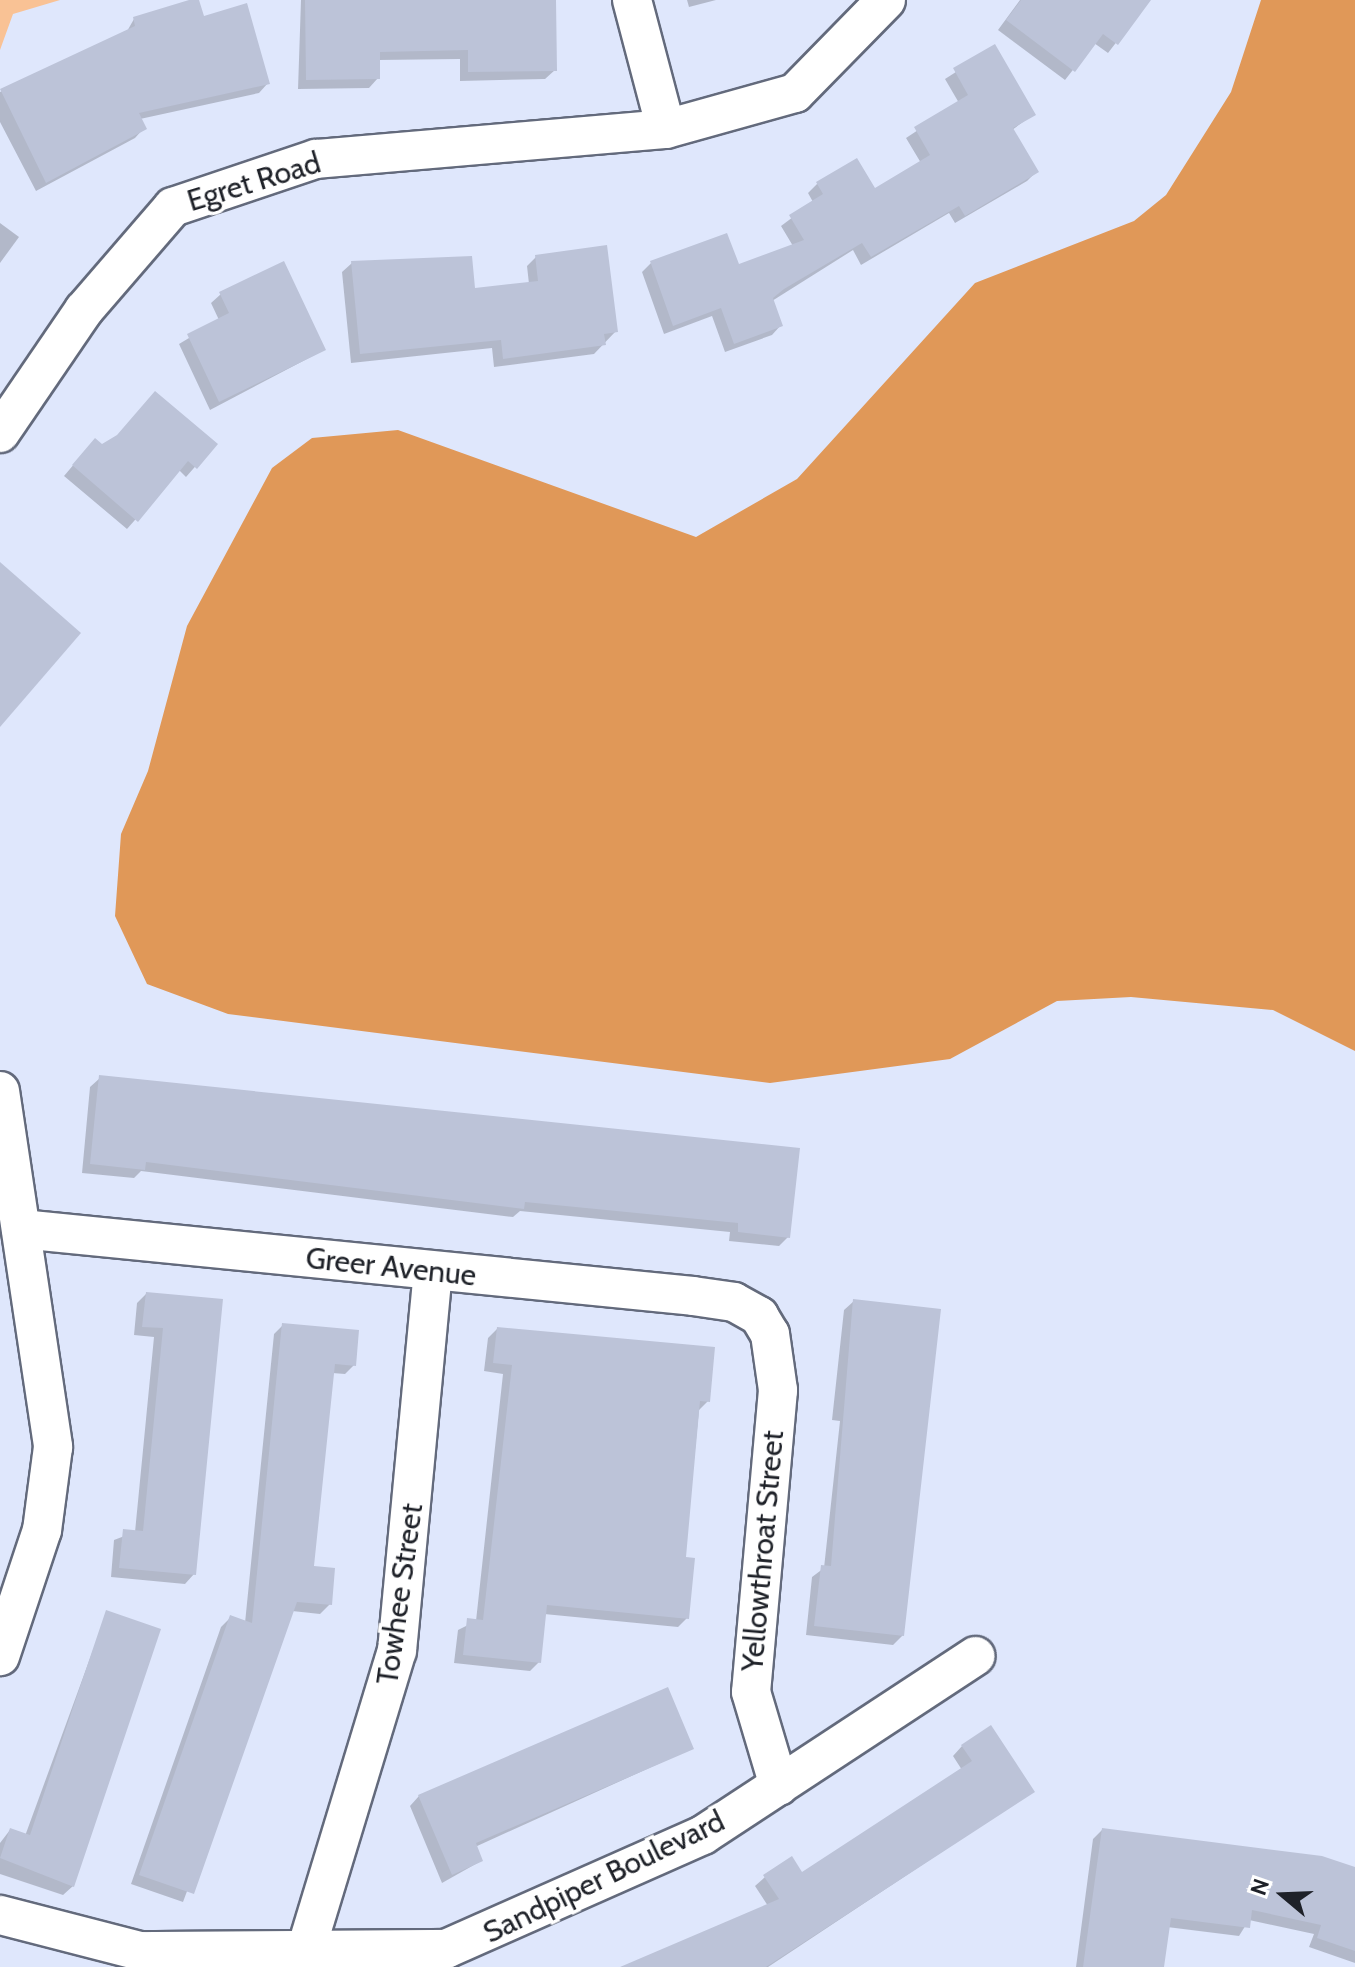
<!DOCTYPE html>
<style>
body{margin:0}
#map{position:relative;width:1355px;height:1967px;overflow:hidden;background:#dfe7fc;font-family:Cabin,sans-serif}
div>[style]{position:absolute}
.green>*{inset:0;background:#f9c295}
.water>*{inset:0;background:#e09858}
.shadow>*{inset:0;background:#0003}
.building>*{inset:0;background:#bcc3d8}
.roads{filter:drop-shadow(2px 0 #636a7c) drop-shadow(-2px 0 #636a7c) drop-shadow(0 2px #636a7c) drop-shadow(0 -2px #636a7c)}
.minor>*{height:38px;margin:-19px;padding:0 19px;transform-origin:19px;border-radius:19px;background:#fff}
span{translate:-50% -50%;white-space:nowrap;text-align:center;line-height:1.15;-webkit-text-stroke:7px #fff;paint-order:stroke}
.street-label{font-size:30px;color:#1e2128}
.north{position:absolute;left:1243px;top:1855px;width:80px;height:80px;-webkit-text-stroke:6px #fff;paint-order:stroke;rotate:289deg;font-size:22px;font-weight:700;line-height:32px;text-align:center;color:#1e2128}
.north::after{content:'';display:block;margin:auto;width:28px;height:36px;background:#1e2128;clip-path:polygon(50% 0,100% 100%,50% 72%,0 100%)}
</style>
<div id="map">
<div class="green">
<i style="clip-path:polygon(0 0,60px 0,13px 14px,0 50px)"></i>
</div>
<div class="water">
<i style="clip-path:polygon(1261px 0,1355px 0,1355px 1051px,1273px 1010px,1131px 997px,1057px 1001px,950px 1059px,770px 1083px,228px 1014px,147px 984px,115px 916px,121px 834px,148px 771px,187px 626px,272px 468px,312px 438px,398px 430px,696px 537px,797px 479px,975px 283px,1134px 221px,1166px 195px,1231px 92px)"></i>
</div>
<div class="shadow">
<i style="clip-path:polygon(197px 0,202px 18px,268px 83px,259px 93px,140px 119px,144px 128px,135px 138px,36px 191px,0 122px,0 92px,126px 33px,134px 19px)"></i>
<i style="clip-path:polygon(301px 0,554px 0,555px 70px,545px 79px,460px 81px,460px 59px,378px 60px,378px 78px,369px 88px,298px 89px)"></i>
<i style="clip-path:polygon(687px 0,716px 0,689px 7px)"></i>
<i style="clip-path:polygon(1020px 0,1149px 0,1108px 53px,1094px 43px,1065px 80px,998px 30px)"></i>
<i style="clip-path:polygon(995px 47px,1034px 114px,1012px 130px,1036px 172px,1027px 181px,955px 223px,949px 213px,861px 265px,853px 250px,772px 301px,781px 325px,772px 335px,725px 352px,712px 316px,664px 334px,642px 272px,651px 263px,737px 267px,793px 246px,781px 226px,813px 202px,808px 193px,817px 184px,874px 191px,921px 163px,906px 138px,959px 103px,945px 79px)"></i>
<i style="clip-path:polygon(0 223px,19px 237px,0 263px)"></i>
<i style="clip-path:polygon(536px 257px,616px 331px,594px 354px,494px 367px,492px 348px,351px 363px,342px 272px,352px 263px,473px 291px,529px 284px,527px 266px)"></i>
<i style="clip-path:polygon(221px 294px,324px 350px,210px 410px,179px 344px,219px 320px,211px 303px)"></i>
<i style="clip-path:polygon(215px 444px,186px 477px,179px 470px,127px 529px,64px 476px,86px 450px,102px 446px)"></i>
<i style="clip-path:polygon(100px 1078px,798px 1150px,788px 1237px,779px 1246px,729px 1241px,730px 1232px,520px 1211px,513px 1217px,141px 1171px,134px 1178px,82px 1173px,90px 1087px)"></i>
<i style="clip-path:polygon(146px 1294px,221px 1301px,194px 1574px,185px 1584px,111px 1577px,114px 1540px,135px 1532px,154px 1337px,134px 1335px,137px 1303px)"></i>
<i style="clip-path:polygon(854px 1301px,903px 1635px,893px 1645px,806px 1635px,812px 1577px,824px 1568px,840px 1421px,832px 1420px,844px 1310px)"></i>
<i style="clip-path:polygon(283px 1325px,354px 1365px,345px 1374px,332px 1373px,312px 1567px,330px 1604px,320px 1614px,292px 1611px,183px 1902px,131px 1884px,221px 1627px,230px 1618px,245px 1623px,274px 1334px)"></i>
<i style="clip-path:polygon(497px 1329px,708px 1401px,699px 1410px,684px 1559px,687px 1618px,678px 1627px,544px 1614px,539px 1662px,530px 1671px,454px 1663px,458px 1630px,476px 1621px,503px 1374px,484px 1371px,488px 1338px)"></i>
<i style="clip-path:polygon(107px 1612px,73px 1886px,63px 1895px,0 1874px,0 1843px,10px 1830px,25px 1836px)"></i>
<i style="clip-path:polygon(962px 1746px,1032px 1792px,768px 1967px,626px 1967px,768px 1906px,755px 1886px,765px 1877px,802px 1874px,962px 1770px,953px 1756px)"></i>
<i style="clip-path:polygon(691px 1749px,475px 1847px,481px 1861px,442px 1883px,410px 1806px,419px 1796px)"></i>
<i style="clip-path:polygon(1102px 1830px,1355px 1869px,1355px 1963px,1309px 1947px,1314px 1934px,1249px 1920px,1239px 1936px,1167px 1927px,1162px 1967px,1076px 1967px,1093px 1839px)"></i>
</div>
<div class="building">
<i style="clip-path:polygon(189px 0,199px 0,204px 16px,247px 3px,270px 84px,139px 113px,147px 129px,46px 183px,0 89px,135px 26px,133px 17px)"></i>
<i style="clip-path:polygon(305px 0,556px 0,557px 71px,468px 72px,468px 50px,380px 52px,380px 79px,306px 80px)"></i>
<i style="clip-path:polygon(1021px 0,1151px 0,1118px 45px,1103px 34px,1075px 72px,1006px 20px)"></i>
<i style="clip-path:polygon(995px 44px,1036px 115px,1013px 128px,1039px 172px,965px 216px,959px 206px,871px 257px,862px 243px,784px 289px,773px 298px,783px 326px,734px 344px,721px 308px,673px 326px,650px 261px,727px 233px,739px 264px,804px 240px,789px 215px,823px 194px,816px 182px,857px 158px,875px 188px,930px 155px,914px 127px,968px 95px,953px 68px)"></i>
<i style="clip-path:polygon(607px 245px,618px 332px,604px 334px,606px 345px,503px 359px,501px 340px,360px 354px,351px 261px,472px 256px,475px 288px,538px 281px,535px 255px)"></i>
<i style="clip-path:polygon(284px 261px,326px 350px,219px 402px,187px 334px,229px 313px,219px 292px)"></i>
<i style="clip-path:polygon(155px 391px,218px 444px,197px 469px,188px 461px,138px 522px,72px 465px,95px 438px,102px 444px,117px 435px)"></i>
<i style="clip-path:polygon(0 562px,81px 633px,0 727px)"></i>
<i style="clip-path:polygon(99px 1075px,800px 1148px,790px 1238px,738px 1232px,738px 1223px,525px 1202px,524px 1209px,146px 1162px,145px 1170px,90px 1164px)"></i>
<i style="clip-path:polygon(146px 1292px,223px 1299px,196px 1575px,119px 1568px,123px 1529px,143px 1531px,163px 1328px,142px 1327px)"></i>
<i style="clip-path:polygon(853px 1299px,941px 1309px,904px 1636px,814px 1626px,821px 1565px,831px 1566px)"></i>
<i style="clip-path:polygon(282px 1323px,359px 1330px,356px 1366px,335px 1364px,314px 1566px,335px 1568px,332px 1605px,297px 1602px,194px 1894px,139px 1875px,230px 1615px,252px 1623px)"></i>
<i style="clip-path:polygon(497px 1327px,715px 1347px,710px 1402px,700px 1401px,686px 1557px,695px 1558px,689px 1619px,547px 1605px,541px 1663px,463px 1655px,467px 1618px,483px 1620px,512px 1365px,493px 1363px)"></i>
<i style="clip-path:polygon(106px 1610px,161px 1629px,74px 1887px,0 1858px,10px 1828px,30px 1835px)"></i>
<i style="clip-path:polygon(668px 1687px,694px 1749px,476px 1843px,483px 1861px,452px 1875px,418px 1795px)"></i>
<i style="clip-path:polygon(991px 1725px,1035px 1792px,766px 1967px,620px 1967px,779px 1899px,763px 1875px,792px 1856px,802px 1872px,972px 1761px,961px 1745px)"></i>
<i style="clip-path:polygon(1102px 1828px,1322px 1856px,1355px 1867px,1355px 1951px,1317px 1938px,1321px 1925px,1252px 1910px,1250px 1928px,1171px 1918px,1164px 1967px,1083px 1967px)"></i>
</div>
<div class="roads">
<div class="minor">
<i style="left:632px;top:0;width:133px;rotate:75.2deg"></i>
<i style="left:666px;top:129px;width:134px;rotate:-15.6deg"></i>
<i style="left:795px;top:93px;width:130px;rotate:-45.6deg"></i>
<i style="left:0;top:433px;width:149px;rotate:-55.7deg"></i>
<i style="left:84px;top:310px;width:136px;rotate:-49.2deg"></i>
<i style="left:173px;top:207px;width:151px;rotate:-18.6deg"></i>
<i style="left:316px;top:159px;width:351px;rotate:-4.9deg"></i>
<i style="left:0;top:1091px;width:360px;rotate:81.5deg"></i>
<i style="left:53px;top:1447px;width:84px;rotate:97.5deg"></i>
<i style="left:42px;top:1530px;width:133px;rotate:108.4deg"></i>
<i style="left:21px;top:1229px;width:675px;rotate:5.69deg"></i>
<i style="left:693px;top:1296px;width:41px;rotate:8.3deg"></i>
<i style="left:734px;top:1302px;width:29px;rotate:29deg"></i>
<i style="left:759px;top:1316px;width:21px;rotate:59deg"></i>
<i style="left:770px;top:1334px;width:57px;rotate:81.9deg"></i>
<i style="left:778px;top:1390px;width:303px;rotate:95.1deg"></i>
<i style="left:751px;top:1692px;width:98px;rotate:73.4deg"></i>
<i style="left:0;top:1915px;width:145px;rotate:14.4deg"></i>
<i style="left:140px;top:1951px;width:306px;rotate:-0.4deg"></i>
<i style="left:446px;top:1949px;width:281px;rotate:-23.9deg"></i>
<i style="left:703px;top:1835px;width:326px;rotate:-33.3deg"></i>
<i style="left:305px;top:1953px;width:316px;rotate:-73.1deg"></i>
<i style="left:397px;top:1651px;width:381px;rotate:-84.6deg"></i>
</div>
</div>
<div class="street-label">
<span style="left:254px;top:182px;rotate:-17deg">Egret Road</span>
<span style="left:391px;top:1267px;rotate:6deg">Greer Avenue</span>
<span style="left:763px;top:1551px;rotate:-85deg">Yellowthroat Street</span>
<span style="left:400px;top:1594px;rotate:-82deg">Towhee Street</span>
<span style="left:604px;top:1877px;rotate:-26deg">Sandpiper Boulevard</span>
</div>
<div class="north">N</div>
</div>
